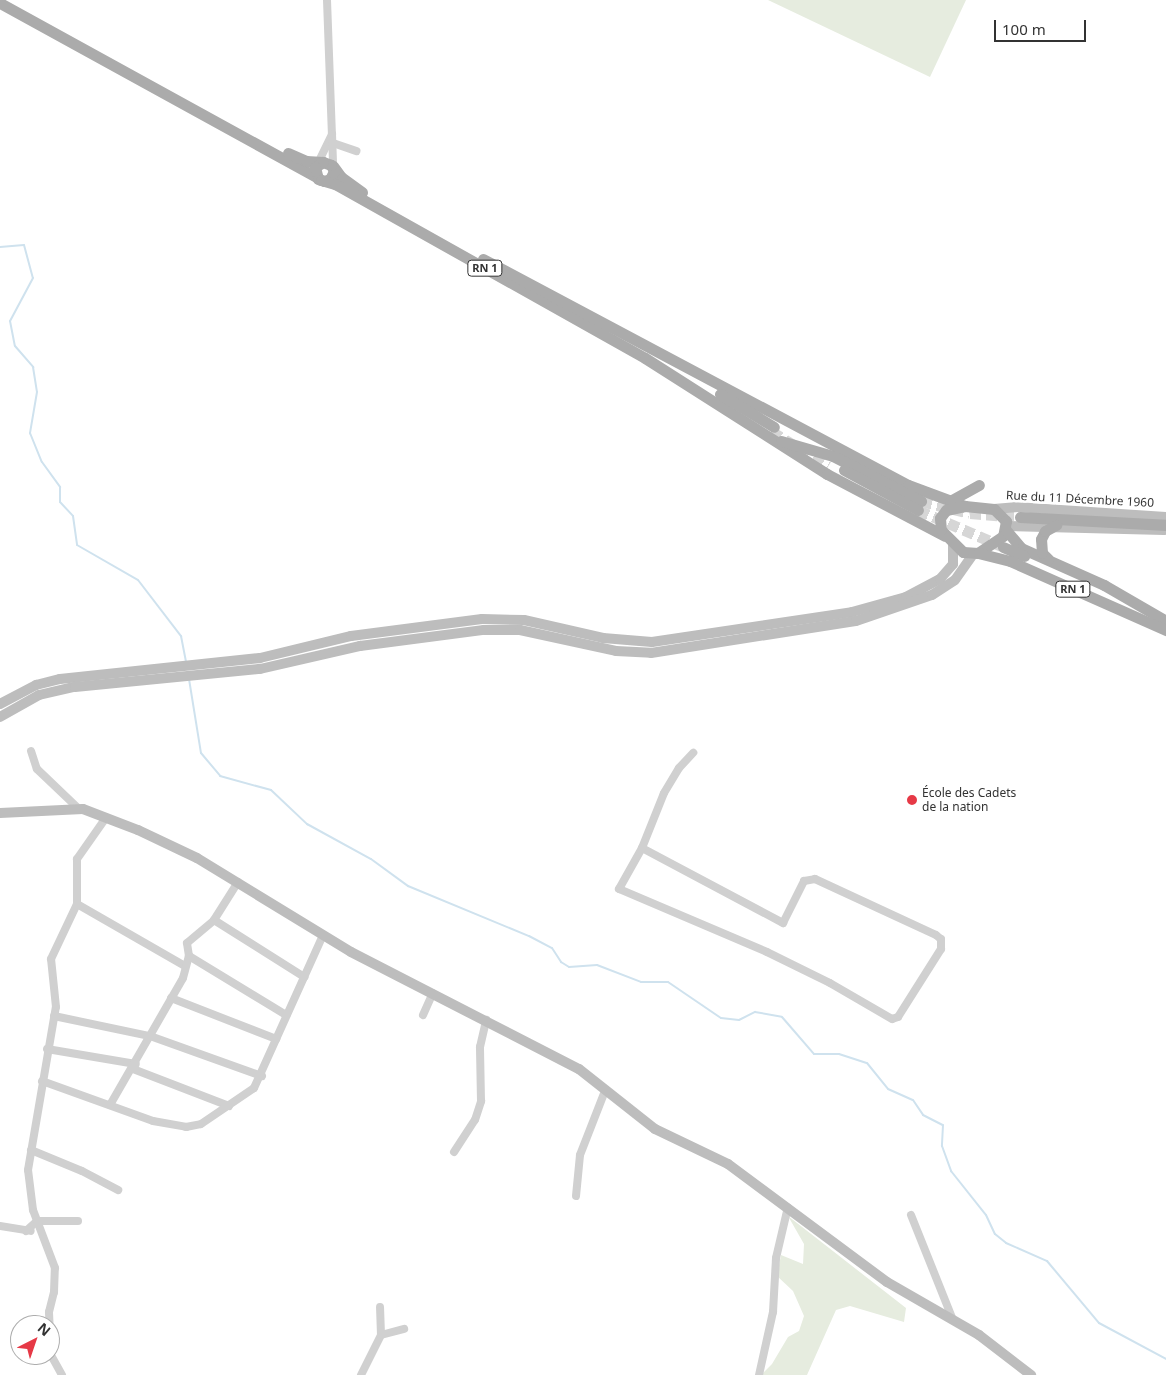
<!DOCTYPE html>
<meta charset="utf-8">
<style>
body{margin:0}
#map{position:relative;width:1166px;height:1375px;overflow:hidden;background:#fff;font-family:"Noto Sans",sans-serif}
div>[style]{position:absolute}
.green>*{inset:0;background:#e6ecdf}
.stream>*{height:2px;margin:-1px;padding:0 1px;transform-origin:1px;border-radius:1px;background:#cfe2ee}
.primary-tunnel>*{height:11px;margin-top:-5.5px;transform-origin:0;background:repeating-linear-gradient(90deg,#d6d6d6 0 11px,transparent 0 16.5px)}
.street>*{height:8px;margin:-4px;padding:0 4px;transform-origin:4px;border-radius:4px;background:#d0d0d0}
.secondary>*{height:10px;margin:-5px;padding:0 5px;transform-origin:5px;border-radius:5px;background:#bdbdbd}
.primary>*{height:11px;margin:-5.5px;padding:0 5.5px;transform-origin:5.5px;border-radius:5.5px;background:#ababab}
.dots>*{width:14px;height:14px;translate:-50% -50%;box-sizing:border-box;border:2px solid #fff;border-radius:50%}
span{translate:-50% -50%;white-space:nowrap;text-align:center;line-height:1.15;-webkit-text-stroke:5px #fff;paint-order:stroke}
.shield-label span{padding:1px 4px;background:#fff;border:1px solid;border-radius:4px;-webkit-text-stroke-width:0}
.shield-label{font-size:11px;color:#333;font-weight:700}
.street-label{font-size:12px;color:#333}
.poi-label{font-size:12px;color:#333}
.left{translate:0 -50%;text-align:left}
.north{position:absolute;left:10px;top:1315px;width:50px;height:50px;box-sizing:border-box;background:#fff;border:1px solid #adadad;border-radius:50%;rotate:41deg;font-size:14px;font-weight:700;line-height:20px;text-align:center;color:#333}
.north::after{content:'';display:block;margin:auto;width:18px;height:22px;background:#e63946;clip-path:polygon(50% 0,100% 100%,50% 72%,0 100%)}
.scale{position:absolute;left:994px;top:20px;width:92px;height:22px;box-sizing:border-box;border:2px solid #333;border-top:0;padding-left:6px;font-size:15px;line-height:18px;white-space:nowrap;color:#333;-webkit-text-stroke:4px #fff;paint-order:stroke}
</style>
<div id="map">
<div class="green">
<i style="clip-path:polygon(768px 0,966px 0,930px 77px)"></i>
<i style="clip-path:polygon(788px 1216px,906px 1308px,904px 1322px,850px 1306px,836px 1310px,807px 1375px,761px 1375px,772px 1364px,788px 1337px,799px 1331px,804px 1316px,793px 1291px,777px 1276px,781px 1255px,803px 1264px,804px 1244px)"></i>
</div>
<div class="stream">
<i style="left:0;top:247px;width:24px;rotate:-5deg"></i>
<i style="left:24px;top:245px;width:34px;rotate:75deg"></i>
<i style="left:33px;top:278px;width:49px;rotate:118.1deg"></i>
<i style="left:10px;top:321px;width:25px;rotate:79deg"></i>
<i style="left:15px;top:346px;width:28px;rotate:49deg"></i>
<i style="left:33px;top:367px;width:25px;rotate:81deg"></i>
<i style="left:37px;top:392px;width:42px;rotate:99.7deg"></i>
<i style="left:30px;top:433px;width:31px;rotate:68deg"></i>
<i style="left:42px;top:462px;width:31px;rotate:54deg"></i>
<i style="left:60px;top:487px;width:15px;rotate:90deg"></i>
<i style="left:60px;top:502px;width:19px;rotate:47deg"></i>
<i style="left:73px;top:516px;width:29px;rotate:82deg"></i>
<i style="left:77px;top:545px;width:70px;rotate:29.8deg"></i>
<i style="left:138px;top:580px;width:71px;rotate:52.5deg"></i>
<i style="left:181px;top:636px;width:26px;rotate:79deg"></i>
<i style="left:189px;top:679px;width:75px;rotate:80.8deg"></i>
<i style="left:201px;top:753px;width:30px;rotate:50deg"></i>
<i style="left:220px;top:776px;width:53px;rotate:15.4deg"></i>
<i style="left:271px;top:790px;width:50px;rotate:43.4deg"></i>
<i style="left:307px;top:824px;width:73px;rotate:28.7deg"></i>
<i style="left:371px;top:859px;width:46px;rotate:36.1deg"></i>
<i style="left:408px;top:886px;width:131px;rotate:22.5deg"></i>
<i style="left:529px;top:936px;width:26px;rotate:28deg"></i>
<i style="left:552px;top:948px;width:17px;rotate:57deg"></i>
<i style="left:561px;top:962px;width:9px;rotate:32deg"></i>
<i style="left:569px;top:967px;width:28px;rotate:-4deg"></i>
<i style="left:597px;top:965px;width:47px;rotate:21.1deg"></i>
<i style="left:641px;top:982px;width:27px"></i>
<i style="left:668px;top:982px;width:64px;rotate:34.2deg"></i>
<i style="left:721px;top:1018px;width:18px;rotate:6deg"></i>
<i style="left:739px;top:1020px;width:18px;rotate:-27deg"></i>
<i style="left:755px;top:1012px;width:27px;rotate:10deg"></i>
<i style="left:782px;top:1017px;width:49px;rotate:49.1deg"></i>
<i style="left:814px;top:1054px;width:25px"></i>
<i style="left:839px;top:1054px;width:29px;rotate:18deg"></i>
<i style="left:867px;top:1063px;width:33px;rotate:51deg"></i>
<i style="left:888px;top:1089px;width:27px;rotate:24deg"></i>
<i style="left:913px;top:1100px;width:18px;rotate:56deg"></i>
<i style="left:923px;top:1115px;width:22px;rotate:27deg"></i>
<i style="left:943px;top:1125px;width:21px;rotate:93deg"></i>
<i style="left:942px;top:1146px;width:27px;rotate:70deg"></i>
<i style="left:951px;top:1171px;width:56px;rotate:51.5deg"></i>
<i style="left:986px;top:1215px;width:21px;rotate:65deg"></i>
<i style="left:995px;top:1234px;width:14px;rotate:39deg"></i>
<i style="left:1006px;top:1243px;width:45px;rotate:23.7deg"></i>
<i style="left:1047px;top:1261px;width:81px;rotate:50deg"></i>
<i style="left:1099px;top:1323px;width:76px;rotate:28.2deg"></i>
</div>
<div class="primary-tunnel">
<i style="left:771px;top:431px;width:67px;rotate:31.6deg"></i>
<i style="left:921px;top:501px;width:50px;rotate:13.8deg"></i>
<i style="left:970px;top:513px;width:50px;rotate:4.6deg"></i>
<i style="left:918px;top:510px;width:91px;rotate:23.2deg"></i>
</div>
<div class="street">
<i style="left:327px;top:0;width:134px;rotate:87.9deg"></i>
<i style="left:330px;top:142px;width:28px;rotate:19deg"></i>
<i style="left:318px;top:163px;width:32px;rotate:-64deg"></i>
<i style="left:332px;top:134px;width:34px;rotate:88deg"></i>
<i style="left:31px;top:751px;width:19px;rotate:72deg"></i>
<i style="left:37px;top:769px;width:57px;rotate:43.6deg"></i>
<i style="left:642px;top:848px;width:160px;rotate:28deg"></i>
<i style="left:783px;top:923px;width:47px;rotate:-63.4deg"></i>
<i style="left:804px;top:881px;width:11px;rotate:-10deg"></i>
<i style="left:815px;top:879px;width:133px;rotate:24.8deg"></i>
<i style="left:936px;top:935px;width:6px;rotate:39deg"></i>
<i style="left:941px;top:939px;width:10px;rotate:90deg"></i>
<i style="left:941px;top:949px;width:80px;rotate:122.3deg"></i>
<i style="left:898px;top:1017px;width:6px;rotate:162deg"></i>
<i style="left:892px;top:1019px;width:72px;rotate:-149.9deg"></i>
<i style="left:830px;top:983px;width:70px;rotate:-153.8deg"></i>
<i style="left:767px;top:952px;width:161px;rotate:-156.9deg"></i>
<i style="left:619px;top:889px;width:47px;rotate:-60.7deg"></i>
<i style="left:642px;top:848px;width:59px;rotate:-68.2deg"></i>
<i style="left:664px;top:793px;width:29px;rotate:-59deg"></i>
<i style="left:679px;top:768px;width:21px;rotate:-47deg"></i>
<i style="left:77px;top:904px;width:125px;rotate:29.9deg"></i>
<i style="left:214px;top:920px;width:107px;rotate:32.3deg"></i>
<i style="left:189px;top:956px;width:114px;rotate:31.3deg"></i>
<i style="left:171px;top:998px;width:113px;rotate:21.3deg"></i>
<i style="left:423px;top:1015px;width:24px;rotate:-66deg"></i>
<i style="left:54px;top:1016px;width:98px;rotate:11.8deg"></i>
<i style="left:150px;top:1036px;width:119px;rotate:19.7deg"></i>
<i style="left:47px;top:1049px;width:90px;rotate:9.6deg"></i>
<i style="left:133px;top:1069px;width:103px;rotate:21.1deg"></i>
<i style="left:42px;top:1081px;width:118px;rotate:19.8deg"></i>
<i style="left:153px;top:1121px;width:34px;rotate:10deg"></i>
<i style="left:186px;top:1127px;width:15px;rotate:-11deg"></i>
<i style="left:201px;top:1124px;width:64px;rotate:-34.2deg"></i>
<i style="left:254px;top:1088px;width:168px;rotate:-65.7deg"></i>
<i style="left:110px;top:1105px;width:146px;rotate:-60.1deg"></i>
<i style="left:183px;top:978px;width:23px;rotate:-75deg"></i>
<i style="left:189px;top:956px;width:13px;rotate:-99deg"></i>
<i style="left:187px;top:943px;width:35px;rotate:-40deg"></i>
<i style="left:214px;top:920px;width:45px;rotate:-57.7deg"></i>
<i style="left:31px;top:1150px;width:55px;rotate:22.4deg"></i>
<i style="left:82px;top:1171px;width:41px;rotate:27.8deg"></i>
<i style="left:454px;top:1152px;width:38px;rotate:-57deg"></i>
<i style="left:475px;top:1120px;width:20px;rotate:-72deg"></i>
<i style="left:481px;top:1101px;width:54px;rotate:-91.1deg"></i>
<i style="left:480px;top:1047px;width:28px;rotate:-77deg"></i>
<i style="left:576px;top:1196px;width:41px;rotate:-84.4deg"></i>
<i style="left:580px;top:1155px;width:69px;rotate:-68.7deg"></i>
<i style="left:911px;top:1215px;width:113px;rotate:68.2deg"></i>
<i style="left:0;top:1226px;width:31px;rotate:9deg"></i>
<i style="left:26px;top:1231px;width:15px;rotate:-42deg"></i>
<i style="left:37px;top:1221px;width:41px"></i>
<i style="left:381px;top:1335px;width:24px;rotate:-15deg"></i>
<i style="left:62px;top:1375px;width:23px;rotate:-119deg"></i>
<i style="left:51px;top:1355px;width:43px;rotate:-92.7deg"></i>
<i style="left:49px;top:1312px;width:21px;rotate:-76deg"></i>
<i style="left:54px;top:1292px;width:24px;rotate:-88deg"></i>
<i style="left:55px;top:1268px;width:62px;rotate:-110.8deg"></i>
<i style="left:33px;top:1210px;width:40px;rotate:-97.1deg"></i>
<i style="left:28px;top:1170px;width:165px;rotate:-80.3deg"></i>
<i style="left:56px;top:1007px;width:48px;rotate:-95.9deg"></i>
<i style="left:51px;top:959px;width:61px;rotate:-64.7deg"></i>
<i style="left:77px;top:904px;width:45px;rotate:-90deg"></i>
<i style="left:77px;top:859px;width:49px;rotate:-55deg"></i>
<i style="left:361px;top:1375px;width:45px;rotate:-63.4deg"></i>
<i style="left:381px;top:1335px;width:28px;rotate:-92deg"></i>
<i style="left:759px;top:1375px;width:65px;rotate:-77.5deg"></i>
<i style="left:773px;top:1312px;width:54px;rotate:-86.8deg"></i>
<i style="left:776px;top:1258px;width:52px;rotate:-76.8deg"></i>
</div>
<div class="secondary">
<i style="left:994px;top:509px;width:21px;rotate:-5deg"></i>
<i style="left:1015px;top:507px;width:151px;rotate:3.8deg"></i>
<i style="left:1007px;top:526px;width:157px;rotate:1.5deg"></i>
<i style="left:0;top:704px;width:41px;rotate:-27.8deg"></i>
<i style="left:36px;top:685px;width:25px;rotate:-14deg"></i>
<i style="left:60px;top:679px;width:201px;rotate:-6deg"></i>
<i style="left:260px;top:658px;width:94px;rotate:-13.6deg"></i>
<i style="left:351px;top:636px;width:132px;rotate:-7.4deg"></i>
<i style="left:482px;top:619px;width:42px;rotate:1.4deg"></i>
<i style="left:524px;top:620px;width:81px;rotate:12.8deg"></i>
<i style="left:603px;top:638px;width:49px;rotate:4.7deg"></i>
<i style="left:652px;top:642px;width:202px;rotate:-8.5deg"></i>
<i style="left:852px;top:612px;width:56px;rotate:-15.5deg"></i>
<i style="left:906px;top:597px;width:38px;rotate:-28deg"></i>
<i style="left:940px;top:579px;width:20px;rotate:-49deg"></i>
<i style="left:953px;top:564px;width:21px;rotate:-90deg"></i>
<i style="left:0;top:717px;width:45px;rotate:-29.4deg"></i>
<i style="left:39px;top:695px;width:37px;rotate:-13deg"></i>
<i style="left:75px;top:687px;width:186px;rotate:-5.6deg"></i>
<i style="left:260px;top:669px;width:103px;rotate:-13deg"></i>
<i style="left:360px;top:646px;width:125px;rotate:-7.4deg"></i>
<i style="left:484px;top:630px;width:36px"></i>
<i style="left:520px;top:630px;width:98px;rotate:12.3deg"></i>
<i style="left:616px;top:651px;width:35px;rotate:3deg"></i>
<i style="left:651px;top:653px;width:207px;rotate:-8.9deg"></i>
<i style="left:856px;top:621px;width:80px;rotate:-18.9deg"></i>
<i style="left:932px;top:595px;width:27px;rotate:-33deg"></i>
<i style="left:955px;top:580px;width:32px;rotate:-55deg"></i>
<i style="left:0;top:813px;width:83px;rotate:-2.8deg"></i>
<i style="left:83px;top:809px;width:59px;rotate:20.9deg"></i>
<i style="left:138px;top:830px;width:65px;rotate:25.4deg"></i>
<i style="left:197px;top:858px;width:180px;rotate:31.4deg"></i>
<i style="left:351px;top:952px;width:256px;rotate:27.2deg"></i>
<i style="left:579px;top:1069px;width:97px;rotate:38.3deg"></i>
<i style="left:655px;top:1129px;width:81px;rotate:25.6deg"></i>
<i style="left:728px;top:1164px;width:198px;rotate:36.6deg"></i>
<i style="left:887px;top:1282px;width:106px;rotate:29.9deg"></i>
<i style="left:979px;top:1335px;width:66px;rotate:37.6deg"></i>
</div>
<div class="primary">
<i style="left:0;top:3px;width:363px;rotate:28.8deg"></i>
<i style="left:288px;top:153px;width:20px;rotate:24deg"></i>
<i style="left:306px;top:161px;width:17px;rotate:3deg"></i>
<i style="left:333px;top:166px;width:14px;rotate:54deg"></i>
<i style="left:341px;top:177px;width:26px;rotate:36deg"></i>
<i style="left:324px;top:181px;width:6px;rotate:-18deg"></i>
<i style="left:330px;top:179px;width:9px;rotate:-63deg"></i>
<i style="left:334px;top:171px;width:7px;rotate:-117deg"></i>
<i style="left:331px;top:165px;width:9px;rotate:-159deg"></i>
<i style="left:323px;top:162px;width:9px;rotate:148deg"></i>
<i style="left:315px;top:167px;width:12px;rotate:76deg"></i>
<i style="left:318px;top:179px;width:3px;rotate:18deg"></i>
<i style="left:321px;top:180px;width:15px;rotate:16deg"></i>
<i style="left:335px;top:184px;width:355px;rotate:29.3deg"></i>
<i style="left:645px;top:358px;width:216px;rotate:32.5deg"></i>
<i style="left:827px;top:474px;width:133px;rotate:27.7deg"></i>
<i style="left:483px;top:259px;width:481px;rotate:28deg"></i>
<i style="left:908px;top:485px;width:61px;rotate:20.2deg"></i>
<i style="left:720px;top:394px;width:63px;rotate:31.4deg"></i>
<i style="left:781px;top:441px;width:54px;rotate:16.1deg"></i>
<i style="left:833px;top:456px;width:99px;rotate:27.1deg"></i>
<i style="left:844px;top:470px;width:84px;rotate:28.4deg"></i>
<i style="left:950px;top:501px;width:33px;rotate:-29deg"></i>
<i style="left:965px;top:506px;width:29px;rotate:6deg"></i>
<i style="left:994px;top:509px;width:17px;rotate:45deg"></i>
<i style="left:1006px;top:521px;width:15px;rotate:101deg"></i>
<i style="left:1003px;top:536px;width:30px;rotate:146deg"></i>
<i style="left:978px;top:553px;width:15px;rotate:-176deg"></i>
<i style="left:963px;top:552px;width:31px;rotate:-135deg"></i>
<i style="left:941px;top:530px;width:12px;rotate:-95deg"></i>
<i style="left:940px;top:518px;width:10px;rotate:-53deg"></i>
<i style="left:946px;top:510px;width:19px;rotate:-12deg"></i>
<i style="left:1020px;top:517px;width:146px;rotate:3.1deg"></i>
<i style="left:1006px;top:530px;width:23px;rotate:50deg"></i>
<i style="left:1021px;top:548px;width:91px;rotate:24deg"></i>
<i style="left:1104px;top:585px;width:72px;rotate:30.1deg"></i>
<i style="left:1003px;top:547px;width:23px;rotate:23deg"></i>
<i style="left:978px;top:553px;width:33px;rotate:14deg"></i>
<i style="left:1010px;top:561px;width:171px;rotate:23.9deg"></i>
<i style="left:1048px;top:559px;width:8px;rotate:-135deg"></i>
<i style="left:1042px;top:553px;width:14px;rotate:-94deg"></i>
<i style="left:1041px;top:539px;width:9px;rotate:-63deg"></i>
<i style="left:1045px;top:531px;width:13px;rotate:-29deg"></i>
</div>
<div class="dots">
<i style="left:912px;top:800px;background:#e63946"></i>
</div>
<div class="shield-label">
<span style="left:485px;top:268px">RN 1</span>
<span style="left:1073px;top:589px">RN 1</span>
</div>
<div class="street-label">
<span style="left:1080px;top:499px;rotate:3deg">Rue du 11 Décembre 1960</span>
</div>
<div class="poi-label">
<span class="left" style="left:922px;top:800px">École des Cadets<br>de la nation</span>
</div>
<div class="north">N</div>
<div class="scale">100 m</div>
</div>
